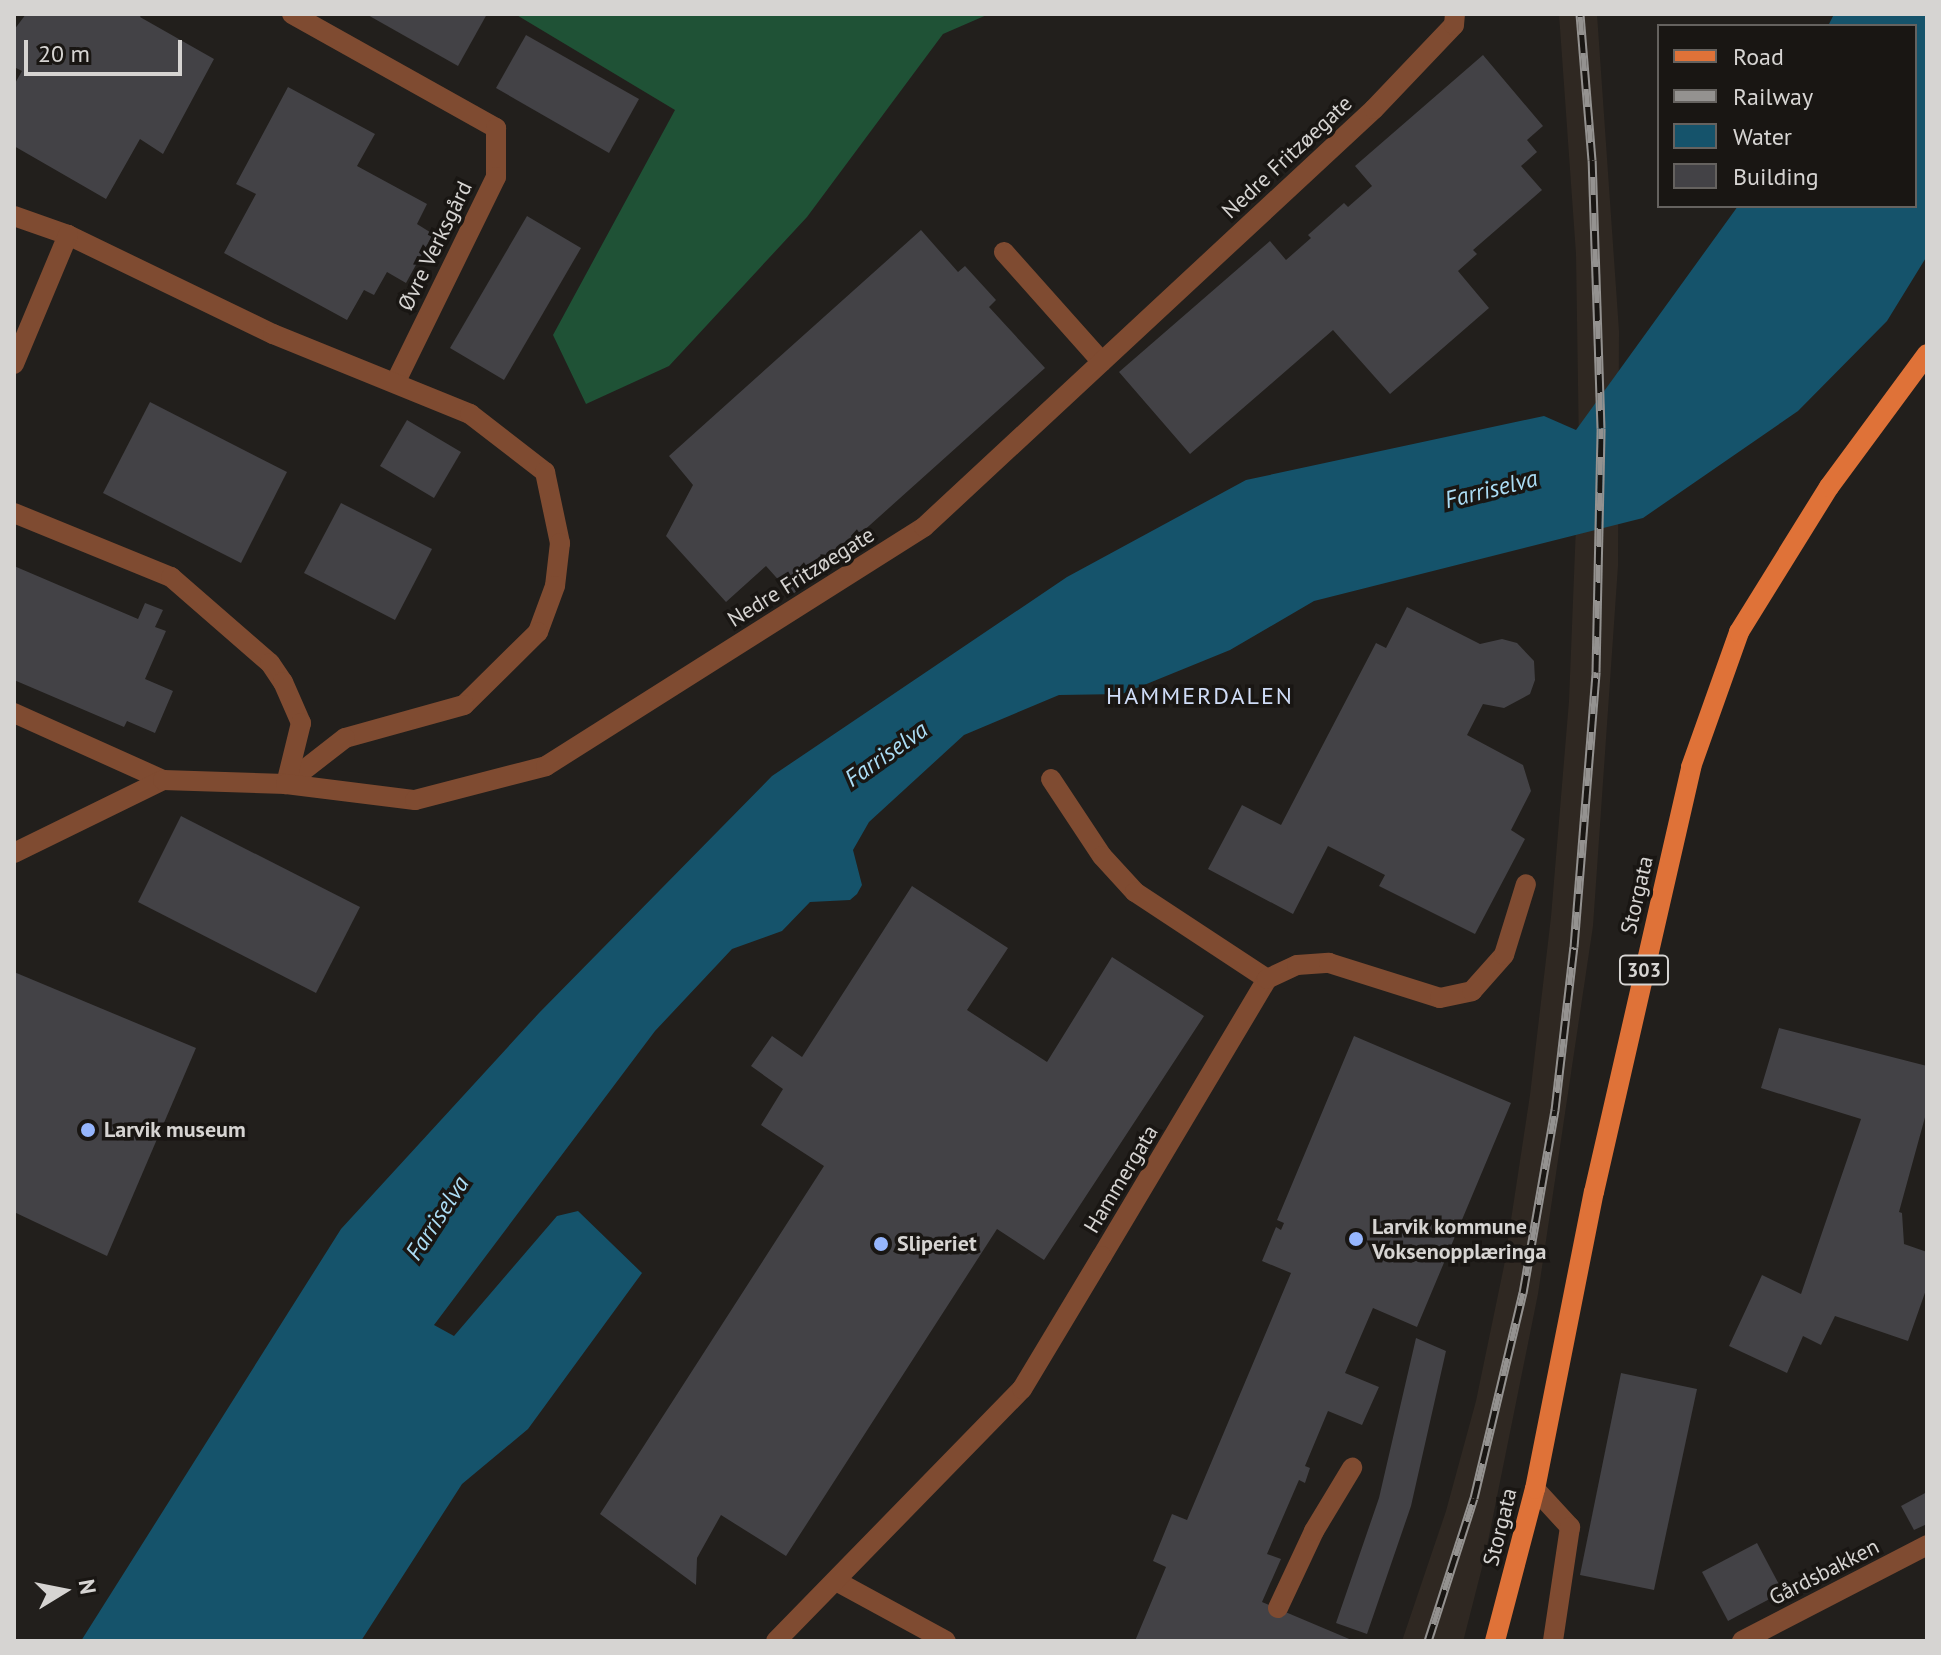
<!DOCTYPE html>
<meta charset="utf-8">
<style>
body{margin:0}
#map{position:relative;width:1941px;height:1655px;overflow:hidden;background:#221f1c;font-family:"PT Sans",sans-serif}
div>[style]{position:absolute}
.built>*{inset:0;background:#2f2822}
.forest>*{inset:0;background:#1f5236}
.water>*{inset:0;background:#15536b}
.building>*{inset:0;background:#434246}
.lane>*{height:20px;margin:-10px;padding:0 10px;transform-origin:10px;border-radius:10px;background:#7f4b31}
.street>*{height:20px;margin:-10px;padding:0 10px;transform-origin:10px;border-radius:10px;background:#7f4b31}
.primary>*{height:20px;margin:-10px;padding:0 10px;transform-origin:10px;border-radius:10px;background:#df7238}
.rail>*{height:9px;margin-top:-4.5px;transform-origin:0;background:repeating-linear-gradient(90deg,#191613 0 18px,#949290 0 36px);box-sizing:border-box;border-block:2px solid #949290}
.dots>*{width:22px;height:22px;translate:-50% -50%;box-sizing:border-box;border:4px solid #191613;border-radius:50%}
span{translate:-50% -50%;white-space:nowrap;text-align:center;line-height:1.15;-webkit-text-stroke:7px #191613;paint-order:stroke}
.shield-label span{padding:2px 6px;background:#191613;border:2px solid;border-radius:6px;-webkit-text-stroke-width:0}
.shield-label{font-size:20px;color:#d6d4d2;font-weight:700}
.street-label{font-size:22px;color:#d6d4d2}
.poi-label{font-size:22px;color:#d6d4d2;font-weight:700}
.left{translate:0 -50%;text-align:left}
.water-label{font-size:24px;color:#acddf5;font-style:italic}
.neighbourhood-label{font-size:24px;color:#d0ddf8;letter-spacing:2px}
.frame{position:absolute;inset:0;border:16px solid #d6d4d2;pointer-events:none}
.legend{position:absolute;left:1657px;top:24px;width:260px;height:184px;box-sizing:border-box;background:#191613;border:2px solid #65625f;margin:0;padding:10px 14px;list-style:none;font-size:24px;color:#d6d4d2}
.legend li{display:flex;align-items:center;gap:16px;height:40px}
.legend b{width:40px;border:2px solid #65625f}
.north{position:absolute;left:24px;top:1551px;width:80px;height:80px;-webkit-text-stroke:6px #191613;paint-order:stroke;rotate:80deg;font-size:22px;font-weight:700;line-height:32px;text-align:center;color:#d6d4d2}
.north::after{content:'';display:block;margin:auto;width:28px;height:36px;background:#d6d4d2;clip-path:polygon(50% 0,100% 100%,50% 72%,0 100%)}
.scale{position:absolute;left:24px;top:40px;width:158px;height:36px;box-sizing:border-box;border:4px solid #d6d4d2;border-top:0;padding-left:10px;font-size:24px;line-height:28px;white-space:nowrap;color:#d6d4d2;-webkit-text-stroke:6px #191613;paint-order:stroke}
</style>
<div id="map">
<div class="built">
<i style="clip-path:polygon(1559px 14px,1597px 14px,1619px 331px,1618px 566px,1593px 926px,1538px 1294px,1485px 1556px,1464px 1638px,1463px 1641px,1402px 1641px,1446px 1511px,1476px 1401px,1504px 1266px,1530px 1095px,1551px 917px,1569px 701px,1579px 450px,1576px 254px)"></i>
</div>
<div class="forest">
<i style="clip-path:polygon(515px 14px,989px 14px,943px 34px,807px 217px,669px 366px,586px 404px,553px 335px,675px 110px)"></i>
</div>
<div class="water">
<i style="clip-path:polygon(1834px 14px,1927px 14px,1927px 256px,1887px 321px,1798px 411px,1643px 518px,1314px 601px,1230px 650px,1122px 694px,1059px 695px,964px 735px,869px 822px,853px 850px,862px 885px,857px 894px,850px 900px,810px 902px,782px 931px,732px 949px,655px 1031px,434px 1325px,454px 1336px,557px 1216px,578px 1211px,642px 1273px,528px 1429px,462px 1484px,361px 1641px,81px 1641px,341px 1229px,539px 1013px,772px 776px,1067px 577px,1246px 480px,1544px 416px,1576px 430px,1738px 206px,1915px 206px,1915px 26px,1828px 26px)"></i>
</div>
<div class="building">
<i style="clip-path:polygon(26px 14px,142px 14px,140px 17px,214px 59px,163px 154px,140px 139px,106px 199px,14px 146px,14px 85px,22px 71px,14px 67px,14px 30px)"></i>
<i style="clip-path:polygon(366px 14px,487px 14px,458px 66px)"></i>
<i style="clip-path:polygon(526px 35px,639px 99px,609px 153px,496px 88px)"></i>
<i style="clip-path:polygon(1483px 55px,1543px 126px,1527px 140px,1537px 152px,1521px 166px,1542px 190px,1473px 250px,1477px 254px,1458px 271px,1489px 308px,1390px 394px,1333px 330px,1190px 454px,1119px 372px,1270px 241px,1286px 260px,1311px 238px,1308px 235px,1344px 203px,1348px 207px,1372px 186px,1355px 166px)"></i>
<i style="clip-path:polygon(288px 87px,375px 134px,357px 166px,427px 204px,417px 224px,433px 234px,406px 283px,387px 272px,374px 295px,364px 290px,347px 320px,224px 253px,256px 194px,236px 184px)"></i>
<i style="clip-path:polygon(527px 216px,581px 248px,504px 380px,450px 348px)"></i>
<i style="clip-path:polygon(921px 230px,958px 272px,965px 266px,996px 300px,989px 307px,1045px 368px,792px 595px,766px 566px,726px 602px,666px 536px,693px 485px,669px 456px)"></i>
<i style="clip-path:polygon(150px 402px,287px 472px,241px 563px,103px 493px)"></i>
<i style="clip-path:polygon(407px 420px,461px 452px,434px 498px,380px 466px)"></i>
<i style="clip-path:polygon(341px 503px,432px 549px,395px 620px,304px 573px)"></i>
<i style="clip-path:polygon(14px 566px,138px 619px,145px 603px,163px 610px,155px 627px,166px 631px,145px 679px,173px 691px,155px 733px,127px 721px,124px 727px,14px 680px)"></i>
<i style="clip-path:polygon(1407px 607px,1480px 644px,1502px 639px,1517px 643px,1534px 661px,1535px 680px,1530px 694px,1504px 708px,1483px 704px,1467px 735px,1523px 765px,1531px 791px,1511px 830px,1525px 839px,1475px 934px,1379px 886px,1385px 875px,1328px 846px,1293px 914px,1208px 869px,1242px 805px,1281px 825px,1376px 643px,1386px 648px)"></i>
<i style="clip-path:polygon(181px 816px,360px 907px,316px 993px,138px 902px)"></i>
<i style="clip-path:polygon(912px 886px,1008px 948px,967px 1010px,1047px 1062px,1112px 957px,1204px 1016px,1044px 1260px,997px 1229px,786px 1556px,721px 1515px,697px 1558px,696px 1585px,600px 1514px,824px 1166px,761px 1125px,783px 1089px,751px 1066px,772px 1036px,802px 1057px)"></i>
<i style="clip-path:polygon(14px 972px,196px 1048px,107px 1256px,14px 1212px)"></i>
<i style="clip-path:polygon(1779px 1028px,1927px 1066px,1927px 1110px,1899px 1212px,1902px 1213px,1904px 1244px,1927px 1252px,1927px 1287px,1908px 1341px,1835px 1316px,1821px 1345px,1803px 1336px,1787px 1373px,1729px 1346px,1762px 1275px,1801px 1294px,1861px 1119px,1761px 1088px)"></i>
<i style="clip-path:polygon(1354px 1036px,1511px 1103px,1417px 1327px,1373px 1308px,1345px 1373px,1379px 1387px,1362px 1425px,1328px 1411px,1305px 1466px,1310px 1468px,1305px 1483px,1299px 1480px,1267px 1554px,1281px 1559px,1262px 1602px,1354px 1641px,1135px 1641px,1166px 1567px,1153px 1561px,1172px 1514px,1187px 1520px,1291px 1273px,1262px 1261px,1276px 1227px,1281px 1230px,1284px 1223px,1277px 1220px)"></i>
<i style="clip-path:polygon(1416px 1338px,1446px 1351px,1411px 1506px,1367px 1634px,1336px 1623px,1379px 1498px)"></i>
<i style="clip-path:polygon(1621px 1373px,1697px 1389px,1654px 1590px,1580px 1575px)"></i>
<i style="clip-path:polygon(1927px 1492px,1927px 1524px,1914px 1530px,1901px 1506px)"></i>
<i style="clip-path:polygon(1757px 1543px,1783px 1592px,1728px 1621px,1702px 1572px)"></i>
</div>
<div class="lane">
<i style="left:292px;top:14px;width:234px;rotate:29.2deg"></i>
<i style="left:496px;top:128px;width:49px;rotate:90deg"></i>
<i style="left:496px;top:177px;width:227px;rotate:116.1deg"></i>
<i style="left:14px;top:216px;width:57px;rotate:19.4deg"></i>
<i style="left:68px;top:235px;width:228px;rotate:25.8deg"></i>
<i style="left:273px;top:334px;width:213px;rotate:22.1deg"></i>
<i style="left:470px;top:414px;width:95px;rotate:37.7deg"></i>
<i style="left:545px;top:472px;width:73px;rotate:78.1deg"></i>
<i style="left:560px;top:543px;width:43px;rotate:96.6deg"></i>
<i style="left:555px;top:586px;width:49px;rotate:110.3deg"></i>
<i style="left:538px;top:632px;width:104px;rotate:135.4deg"></i>
<i style="left:464px;top:705px;width:123px;rotate:164.5deg"></i>
<i style="left:345px;top:738px;width:75px;rotate:142.1deg"></i>
<i style="left:1004px;top:252px;width:147px;rotate:48.3deg"></i>
<i style="left:14px;top:364px;width:140px;rotate:-67.3deg"></i>
<i style="left:14px;top:513px;width:170px;rotate:22.2deg"></i>
<i style="left:171px;top:577px;width:131px;rotate:41deg"></i>
<i style="left:270px;top:663px;width:23px;rotate:56deg"></i>
<i style="left:283px;top:682px;width:45px;rotate:66.3deg"></i>
<i style="left:301px;top:723px;width:63px;rotate:103.8deg"></i>
<i style="left:14px;top:713px;width:163px;rotate:24.2deg"></i>
<i style="left:1051px;top:779px;width:92px;rotate:56.5deg"></i>
<i style="left:1102px;top:856px;width:49px;rotate:47.5deg"></i>
<i style="left:1135px;top:892px;width:158px;rotate:33.4deg"></i>
<i style="left:14px;top:853px;width:166px;rotate:-26.1deg"></i>
<i style="left:163px;top:780px;width:123px;rotate:1.9deg"></i>
<i style="left:286px;top:784px;width:130px;rotate:7.1deg"></i>
<i style="left:415px;top:800px;width:135px;rotate:-14.5deg"></i>
<i style="left:546px;top:766px;width:447px;rotate:-32.3deg"></i>
<i style="left:924px;top:527px;width:614px;rotate:-42.89deg"></i>
<i style="left:1374px;top:109px;width:116px;rotate:-46.4deg"></i>
<i style="left:1454px;top:25px;width:11px;rotate:-85deg"></i>
<i style="left:1102px;top:1256px;width:322px;rotate:-59.2deg"></i>
<i style="left:1267px;top:979px;width:33px;rotate:-25deg"></i>
<i style="left:1297px;top:965px;width:32px;rotate:-4deg"></i>
<i style="left:1329px;top:963px;width:116px;rotate:17.5deg"></i>
<i style="left:1440px;top:998px;width:33px;rotate:-12deg"></i>
<i style="left:1472px;top:991px;width:48px;rotate:-48.4deg"></i>
<i style="left:1504px;top:955px;width:74px;rotate:-72.8deg"></i>
<i style="left:1535px;top:1489px;width:52px;rotate:47.4deg"></i>
<i style="left:1570px;top:1527px;width:115px;rotate:98.5deg"></i>
<i style="left:836px;top:1581px;width:125px;rotate:28.6deg"></i>
<i style="left:1278px;top:1608px;width:85px;rotate:-64.9deg"></i>
<i style="left:1314px;top:1531px;width:74px;rotate:-58.9deg"></i>
<i style="left:1742px;top:1641px;width:208px;rotate:-27.4deg"></i>
</div>
<div class="street">
<i style="left:776px;top:1641px;width:352px;rotate:-45.7deg"></i>
<i style="left:1022px;top:1389px;width:155px;rotate:-59deg"></i>
</div>
<div class="primary">
<i style="left:1495px;top:1641px;width:157px;rotate:-75.3deg"></i>
<i style="left:1535px;top:1489px;width:303px;rotate:-78.8deg"></i>
<i style="left:1594px;top:1192px;width:436px;rotate:-77.1deg"></i>
<i style="left:1691px;top:767px;width:143px;rotate:-70.4deg"></i>
<i style="left:1739px;top:632px;width:171px;rotate:-58.2deg"></i>
<i style="left:1829px;top:487px;width:165px;rotate:-53.6deg"></i>
</div>
<div class="rail">
<i style="left:1428px;top:1641px;width:150px;rotate:-72.2deg"></i>
<i style="left:1474px;top:1498px;width:211px;rotate:-76.6deg"></i>
<i style="left:1523px;top:1293px;width:186px;rotate:-80.1deg"></i>
<i style="left:1555px;top:1110px;width:164px;rotate:-83.4deg"></i>
<i style="left:1574px;top:947px;width:276px;rotate:-85.4deg"></i>
<i style="left:1596px;top:672px;width:244px;rotate:-88.8deg"></i>
<i style="left:1601px;top:428px;width:268px;rotate:-91.9deg"></i>
<i style="left:1592px;top:160px;width:146px;rotate:-94.7deg"></i>
</div>
<div class="dots">
<i style="left:88px;top:1130px;background:#96b6fd"></i>
<i style="left:1356px;top:1239px;background:#96b6fd"></i>
<i style="left:881px;top:1244px;background:#96b6fd"></i>
</div>
<div class="shield-label">
<span style="left:1644px;top:970px">303</span>
</div>
<div class="street-label">
<span style="left:1287px;top:157px;rotate:-43deg">Nedre Fritzøegate</span>
<span style="left:435px;top:246px;rotate:-64deg">Øvre Verksgård</span>
<span style="left:801px;top:577px;rotate:-32deg">Nedre Fritzøegate</span>
<span style="left:1637px;top:895px;rotate:-77deg">Storgata</span>
<span style="left:1121px;top:1179px;rotate:-59deg">Hammergata</span>
<span style="left:1500px;top:1527px;rotate:-76deg">Storgata</span>
<span style="left:1824px;top:1572px;rotate:-27deg">Gårdsbakken</span>
</div>
<div class="poi-label">
<span class="left" style="left:104px;top:1130px">Larvik museum</span>
<span class="left" style="left:1372px;top:1239px">Larvik kommune<br>Voksenopplæringa</span>
<span class="left" style="left:897px;top:1244px">Sliperiet</span>
</div>
<div class="water-label">
<span style="left:1491px;top:489px;rotate:-14deg">Farriselva</span>
<span style="left:886px;top:754px;rotate:-35deg">Farriselva</span>
<span style="left:437px;top:1218px;rotate:-57deg">Farriselva</span>
</div>
<div class="neighbourhood-label">
<span style="left:1200px;top:696px">HAMMERDALEN</span>
</div>
<div class="frame"></div>
<ul class="legend">
<li><b style="height:10px;background:#df7238"></b>Road</li>
<li><b style="height:10px;background:#949290"></b>Railway</li>
<li><b style="height:22px;background:#15536b"></b>Water</li>
<li><b style="height:22px;background:#434246"></b>Building</li>
</ul>
<div class="north">N</div>
<div class="scale">20 m</div>
</div>
